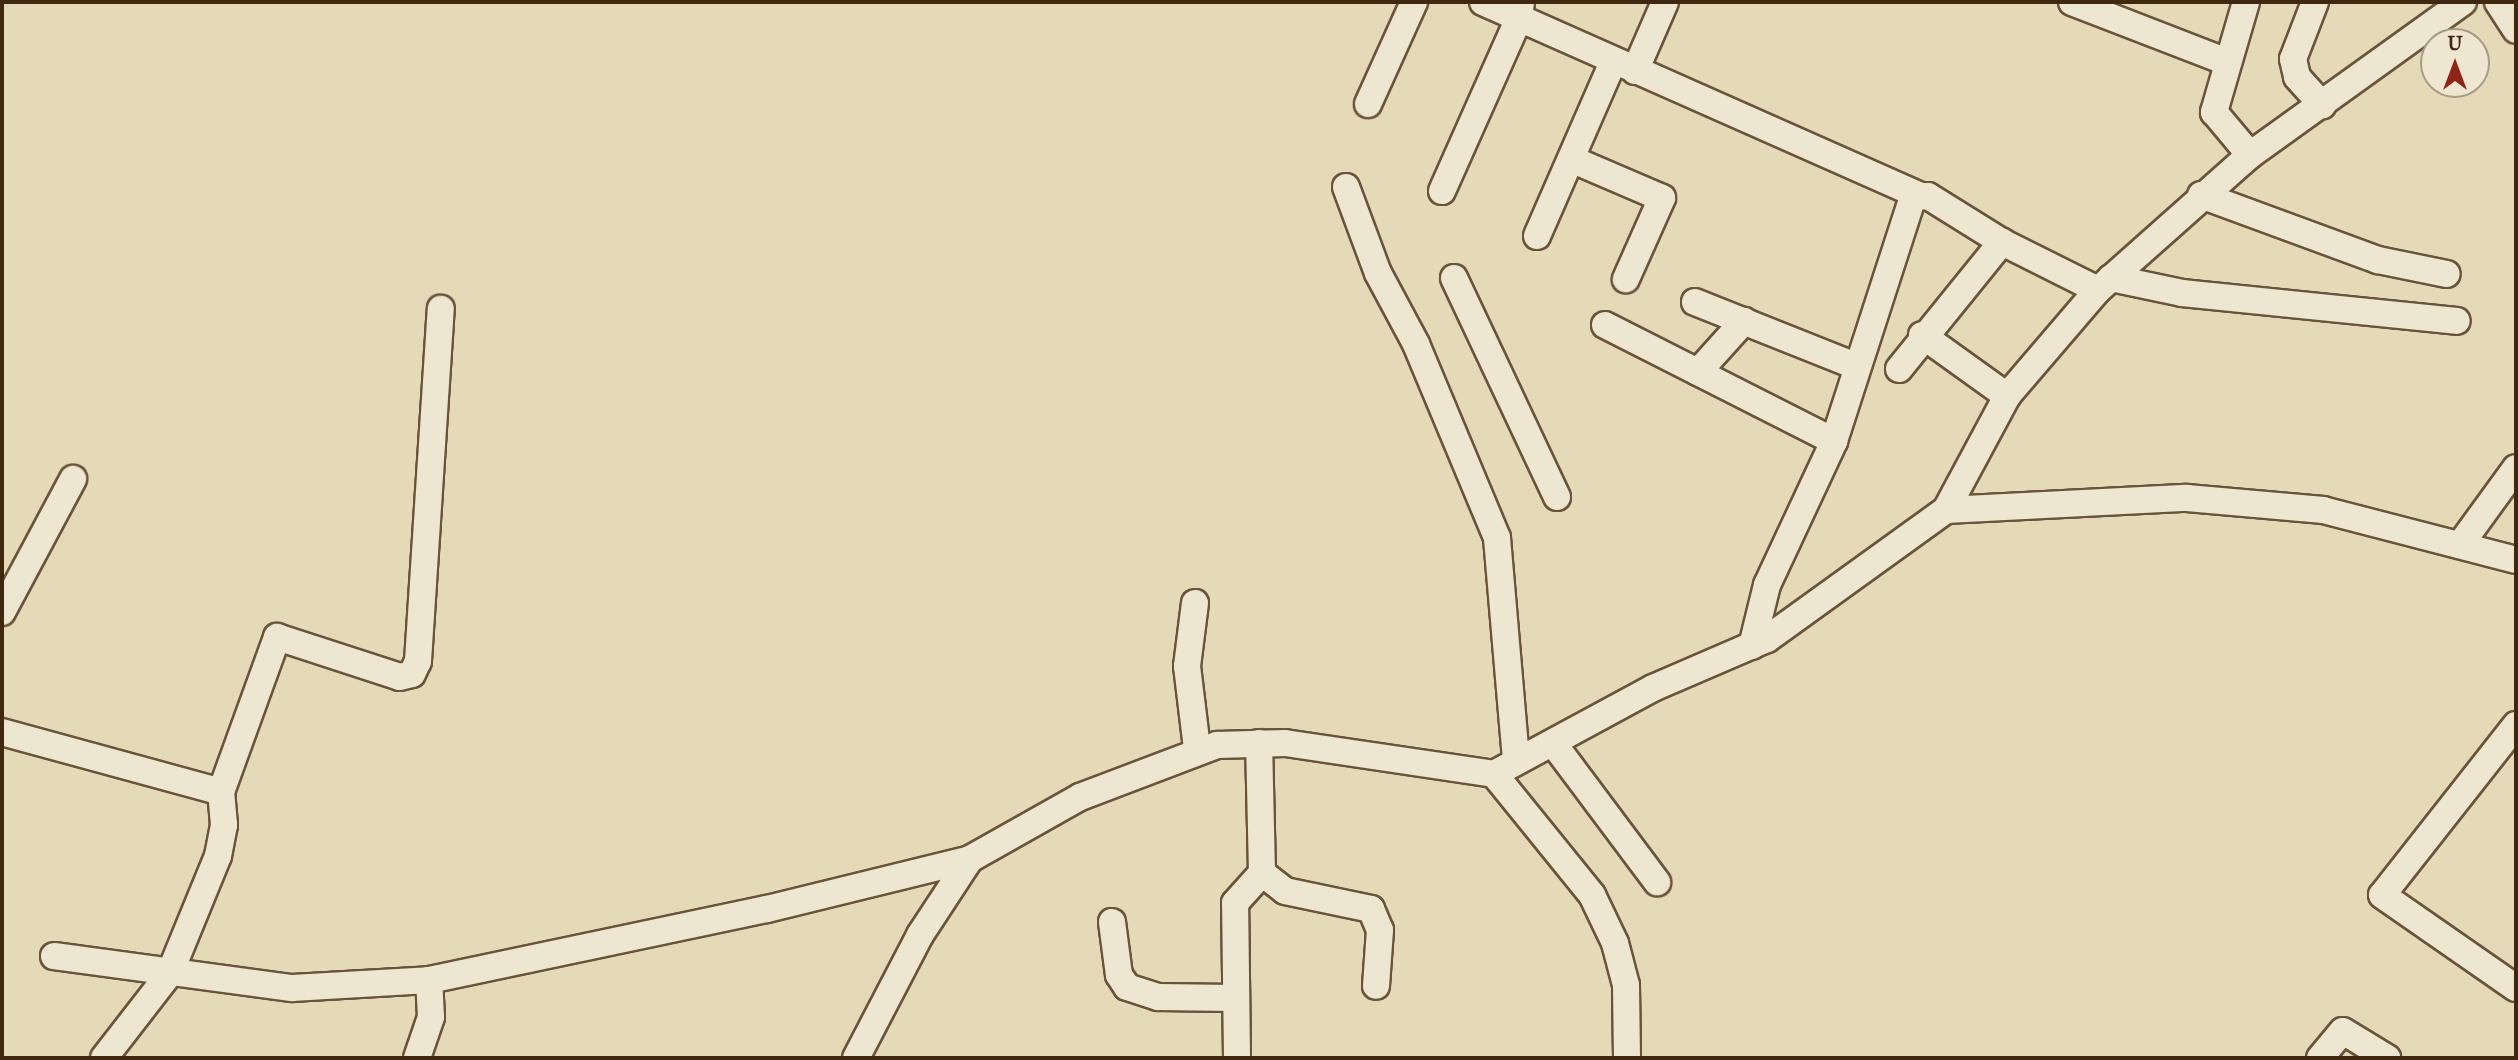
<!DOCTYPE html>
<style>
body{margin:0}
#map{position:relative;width:2518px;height:1060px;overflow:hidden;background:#e4dab8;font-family:"IM FELL Great Primer",serif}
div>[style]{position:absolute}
.roads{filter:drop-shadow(2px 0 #69543a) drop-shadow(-2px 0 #69543a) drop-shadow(0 2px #69543a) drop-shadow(0 -2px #69543a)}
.minor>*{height:26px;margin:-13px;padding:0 13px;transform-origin:13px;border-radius:13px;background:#ede7d1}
span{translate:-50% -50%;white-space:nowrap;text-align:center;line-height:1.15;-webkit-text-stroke:7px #ede7d1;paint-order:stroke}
.frame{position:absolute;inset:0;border:4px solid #402710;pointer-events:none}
.north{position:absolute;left:2420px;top:28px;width:70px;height:70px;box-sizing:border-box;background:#ede7d1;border:2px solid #a89a84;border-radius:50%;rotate:0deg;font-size:19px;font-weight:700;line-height:28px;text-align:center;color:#402710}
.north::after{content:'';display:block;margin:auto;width:24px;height:32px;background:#8f2418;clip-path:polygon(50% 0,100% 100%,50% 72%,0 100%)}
</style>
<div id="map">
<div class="roads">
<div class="minor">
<i style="left:1483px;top:2px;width:476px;rotate:23.9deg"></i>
<i style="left:2072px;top:2px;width:164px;rotate:21.1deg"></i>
<i style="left:2246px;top:2px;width:115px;rotate:106.2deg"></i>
<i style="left:2214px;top:112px;width:56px;rotate:50.1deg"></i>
<i style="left:2315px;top:2px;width:61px;rotate:111.1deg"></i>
<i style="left:2293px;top:59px;width:18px;rotate:77deg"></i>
<i style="left:2297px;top:77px;width:38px;rotate:48deg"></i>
<i style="left:2498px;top:2px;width:33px;rotate:57deg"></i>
<i style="left:1635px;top:71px;width:75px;rotate:-66.5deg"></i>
<i style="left:1368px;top:104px;width:112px;rotate:-65.7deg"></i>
<i style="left:1571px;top:159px;width:99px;rotate:23.2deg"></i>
<i style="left:1662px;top:198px;width:89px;rotate:114deg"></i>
<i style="left:1346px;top:187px;width:92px;rotate:69.6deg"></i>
<i style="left:1378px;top:273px;width:81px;rotate:61.8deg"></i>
<i style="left:1416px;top:344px;width:210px;rotate:67.3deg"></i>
<i style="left:1497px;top:538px;width:223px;rotate:85.1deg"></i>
<i style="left:1442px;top:191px;width:189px;rotate:-66deg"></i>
<i style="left:1519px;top:18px;width:16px;rotate:-83deg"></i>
<i style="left:2201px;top:195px;width:189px;rotate:20.2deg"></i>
<i style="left:2378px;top:260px;width:70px;rotate:11.5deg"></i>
<i style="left:1537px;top:236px;width:190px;rotate:-66.4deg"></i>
<i style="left:1454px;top:278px;width:242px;rotate:64.8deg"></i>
<i style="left:2111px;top:278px;width:73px;rotate:11.9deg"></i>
<i style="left:2182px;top:293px;width:276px;rotate:5.8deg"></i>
<i style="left:1695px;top:302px;width:173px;rotate:21.7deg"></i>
<i style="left:1605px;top:325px;width:257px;rotate:26.9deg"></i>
<i style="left:1922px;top:335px;width:105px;rotate:35.7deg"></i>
<i style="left:1899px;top:369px;width:164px;rotate:-51deg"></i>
<i style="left:1698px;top:372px;width:69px;rotate:-48deg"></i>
<i style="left:1946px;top:510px;width:241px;rotate:-2.9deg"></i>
<i style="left:2187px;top:498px;width:137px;rotate:5deg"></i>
<i style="left:2323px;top:510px;width:199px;rotate:14.5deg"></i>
<i style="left:2460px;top:545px;width:95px;rotate:-54deg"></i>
<i style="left:1195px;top:603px;width:64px;rotate:97.2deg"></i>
<i style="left:1187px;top:666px;width:84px;rotate:83.1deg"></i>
<i style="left:2px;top:612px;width:151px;rotate:-61.9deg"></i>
<i style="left:1752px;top:646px;width:63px;rotate:-76.2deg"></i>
<i style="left:1767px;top:585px;width:159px;rotate:-65deg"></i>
<i style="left:1834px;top:441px;width:256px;rotate:-72.1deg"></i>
<i style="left:1913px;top:197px;width:15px;rotate:-4deg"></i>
<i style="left:1928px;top:196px;width:87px;rotate:31.9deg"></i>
<i style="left:2002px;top:242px;width:107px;rotate:26.6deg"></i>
<i style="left:2516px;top:725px;width:216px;rotate:128.2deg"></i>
<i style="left:2382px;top:895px;width:163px;rotate:34.8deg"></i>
<i style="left:2px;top:732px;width:227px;rotate:15.3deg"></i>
<i style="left:1553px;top:743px;width:174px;rotate:53.2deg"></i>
<i style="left:1262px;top:873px;width:29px;rotate:38deg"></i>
<i style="left:1285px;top:891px;width:88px;rotate:11.8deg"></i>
<i style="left:1371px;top:909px;width:23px;rotate:67deg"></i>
<i style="left:1380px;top:930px;width:56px;rotate:94.1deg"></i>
<i style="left:1112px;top:922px;width:53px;rotate:82.5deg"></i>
<i style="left:1119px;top:975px;width:14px;rotate:56deg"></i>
<i style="left:1127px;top:987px;width:33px;rotate:18deg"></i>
<i style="left:1158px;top:997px;width:77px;rotate:0.7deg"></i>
<i style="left:54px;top:956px;width:240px;rotate:7.7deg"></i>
<i style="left:292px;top:988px;width:137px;rotate:-3.3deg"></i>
<i style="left:429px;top:980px;width:345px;rotate:-11.9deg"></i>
<i style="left:767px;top:909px;width:209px;rotate:-13.8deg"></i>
<i style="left:970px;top:859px;width:126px;rotate:-29.4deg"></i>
<i style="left:1080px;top:797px;width:147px;rotate:-20.8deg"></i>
<i style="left:1217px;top:745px;width:68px;rotate:-1.7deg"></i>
<i style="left:1285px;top:743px;width:211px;rotate:8.4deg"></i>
<i style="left:104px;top:1058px;width:108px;rotate:-52.2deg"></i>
<i style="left:170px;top:973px;width:126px;rotate:-67.7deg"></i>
<i style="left:218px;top:856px;width:32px;rotate:-79deg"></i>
<i style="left:224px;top:825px;width:33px;rotate:-95deg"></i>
<i style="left:221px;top:792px;width:165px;rotate:-70.1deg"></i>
<i style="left:277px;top:637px;width:129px;rotate:18deg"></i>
<i style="left:400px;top:677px;width:12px;rotate:-14deg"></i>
<i style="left:412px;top:674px;width:14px;rotate:-65deg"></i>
<i style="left:418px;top:661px;width:353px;rotate:-86.3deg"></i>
<i style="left:417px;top:1058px;width:43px;rotate:-71.1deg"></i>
<i style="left:431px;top:1017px;width:37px;rotate:-93deg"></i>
<i style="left:856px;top:1058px;width:139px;rotate:-62.5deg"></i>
<i style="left:920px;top:935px;width:91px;rotate:-56.7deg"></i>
<i style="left:1237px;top:1058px;width:155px;rotate:-90.7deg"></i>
<i style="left:1235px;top:903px;width:40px;rotate:-48deg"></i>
<i style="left:1262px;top:873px;width:130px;rotate:-91.3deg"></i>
<i style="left:1627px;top:1058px;width:73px;rotate:-90.8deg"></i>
<i style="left:1626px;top:985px;width:43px;rotate:-104.7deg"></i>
<i style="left:1615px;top:943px;width:53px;rotate:-115.6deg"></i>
<i style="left:1592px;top:895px;width:156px;rotate:-129deg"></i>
<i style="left:1494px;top:774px;width:181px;rotate:-28.4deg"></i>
<i style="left:1653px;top:688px;width:124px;rotate:-23.3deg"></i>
<i style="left:1767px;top:639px;width:221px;rotate:-35.8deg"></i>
<i style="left:1946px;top:510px;width:129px;rotate:-61.8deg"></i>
<i style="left:2007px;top:396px;width:140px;rotate:-49.4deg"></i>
<i style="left:2098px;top:290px;width:203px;rotate:-41.6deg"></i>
<i style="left:2250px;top:155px;width:262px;rotate:-35.7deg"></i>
<i style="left:2320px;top:1058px;width:35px;rotate:-50deg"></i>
<i style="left:2343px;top:1031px;width:52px;rotate:31.5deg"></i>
</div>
</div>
<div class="frame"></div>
<div class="north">U</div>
</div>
